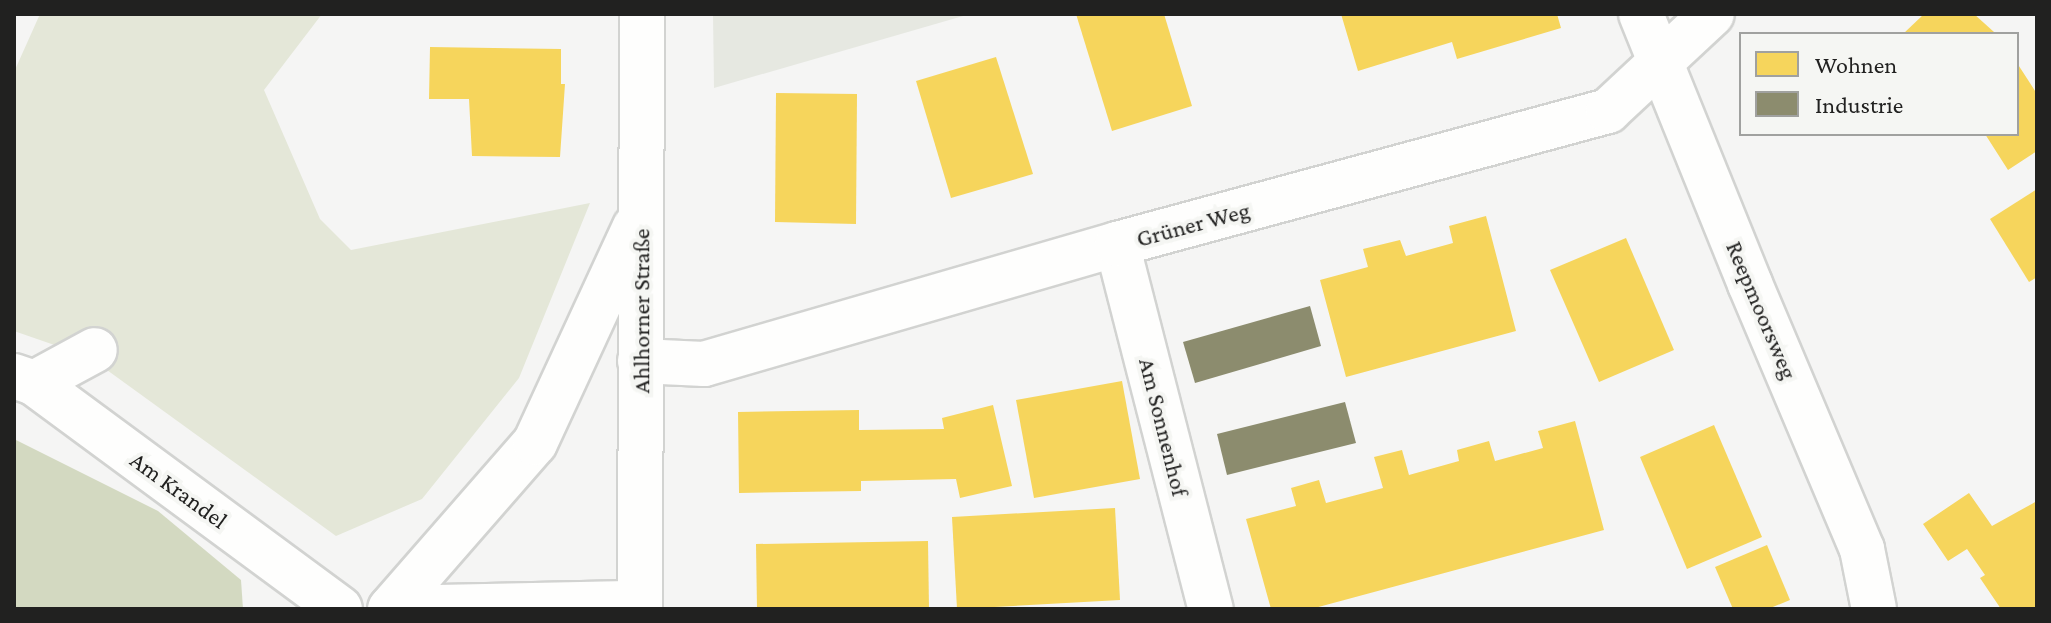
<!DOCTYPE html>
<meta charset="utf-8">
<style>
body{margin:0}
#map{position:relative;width:2051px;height:623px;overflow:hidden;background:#f5f5f4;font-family:"Crimson Pro",serif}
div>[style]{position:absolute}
.built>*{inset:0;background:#e6e8e1}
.green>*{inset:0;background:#e4e7d8}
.forest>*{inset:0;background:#d3d9c1}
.homes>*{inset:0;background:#f6d55c}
.industry>*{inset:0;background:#8c8c6e}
.roads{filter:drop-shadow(2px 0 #d2d3d1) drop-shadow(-2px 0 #d2d3d1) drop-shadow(0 2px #d2d3d1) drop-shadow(0 -2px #d2d3d1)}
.minor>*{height:44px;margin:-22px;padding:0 22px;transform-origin:22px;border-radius:22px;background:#fefefd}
span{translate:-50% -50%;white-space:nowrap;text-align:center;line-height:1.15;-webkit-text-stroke:8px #f5f6f3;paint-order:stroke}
.street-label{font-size:24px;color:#212120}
.frame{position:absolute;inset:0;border:16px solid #212120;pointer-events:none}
.legend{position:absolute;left:1739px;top:32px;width:280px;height:104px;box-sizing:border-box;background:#f5f6f3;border:2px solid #a0a19f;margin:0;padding:10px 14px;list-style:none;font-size:24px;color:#212120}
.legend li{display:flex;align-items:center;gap:16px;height:40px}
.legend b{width:40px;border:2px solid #a0a19f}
</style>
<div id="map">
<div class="built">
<i style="clip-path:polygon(713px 14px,970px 14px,714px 88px)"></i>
</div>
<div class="green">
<i style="clip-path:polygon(40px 14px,322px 14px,264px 90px,320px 219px,351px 250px,590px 203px,519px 378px,422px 499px,336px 536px,89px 357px,14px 331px,14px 72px)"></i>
</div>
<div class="forest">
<i style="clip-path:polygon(14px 439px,158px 511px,241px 580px,243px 609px,14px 609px)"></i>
</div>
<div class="homes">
<i style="clip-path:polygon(1076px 14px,1164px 14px,1192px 106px,1112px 131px)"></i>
<i style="clip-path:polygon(1341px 14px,1557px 14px,1561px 28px,1457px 59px,1452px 42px,1358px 71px)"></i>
<i style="clip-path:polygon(1924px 14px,1974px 14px,1994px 32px,1903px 34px)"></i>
<i style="clip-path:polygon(430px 47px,561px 49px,561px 84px,565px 84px,560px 157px,472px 156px,469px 99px,429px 99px)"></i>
<i style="clip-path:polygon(996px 57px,1033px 174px,951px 198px,916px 81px)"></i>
<i style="clip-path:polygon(2017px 63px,2037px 94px,2037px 151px,2008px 170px,1985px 134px,2017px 134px)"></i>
<i style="clip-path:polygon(776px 93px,857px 94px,856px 224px,775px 222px)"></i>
<i style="clip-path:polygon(2037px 189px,2037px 277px,2029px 282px,1990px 219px)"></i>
<i style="clip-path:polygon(1486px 216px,1516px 331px,1346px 377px,1320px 280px,1368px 267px,1363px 249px,1400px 240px,1406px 256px,1453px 243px,1449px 226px)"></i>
<i style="clip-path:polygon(1626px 238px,1674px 350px,1599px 382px,1550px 270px)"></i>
<i style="clip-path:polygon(1122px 381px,1140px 479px,1034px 498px,1016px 400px)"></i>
<i style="clip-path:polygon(993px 405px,1012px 486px,960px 498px,956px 479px,861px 481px,861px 491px,739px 493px,738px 412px,859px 410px,859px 430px,944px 429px,942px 418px)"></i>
<i style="clip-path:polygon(1575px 421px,1604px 530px,1311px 609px,1271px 609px,1246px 519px,1296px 506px,1291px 488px,1319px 480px,1326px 503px,1383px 488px,1374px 457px,1402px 450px,1409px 475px,1459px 461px,1457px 450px,1489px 441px,1495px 461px,1543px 448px,1538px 431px)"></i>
<i style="clip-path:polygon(1714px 425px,1762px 537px,1687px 569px,1640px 457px)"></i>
<i style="clip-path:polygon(1969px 493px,1992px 526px,2037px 501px,2037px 609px,2001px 609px,1980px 578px,1985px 575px,1967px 549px,1948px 561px,1923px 524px)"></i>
<i style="clip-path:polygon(1115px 508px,1120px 600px,957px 609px,952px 517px)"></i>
<i style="clip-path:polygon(928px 541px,929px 609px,757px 609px,756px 544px)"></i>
<i style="clip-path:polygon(1767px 545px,1790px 600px,1768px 609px,1733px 609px,1715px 567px)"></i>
</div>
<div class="industry">
<i style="clip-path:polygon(1310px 306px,1321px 346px,1195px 383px,1183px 342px)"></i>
<i style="clip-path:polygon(1345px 402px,1356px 443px,1227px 475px,1217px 434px)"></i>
</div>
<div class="roads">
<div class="minor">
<i style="left:1641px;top:14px;width:291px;rotate:68deg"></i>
<i style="left:1750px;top:284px;width:288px;rotate:67.1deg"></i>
<i style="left:1862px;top:549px;width:61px;rotate:78.7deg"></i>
<i style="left:1117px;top:244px;width:377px;rotate:75.6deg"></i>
<i style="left:640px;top:361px;width:64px;rotate:2.7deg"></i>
<i style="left:704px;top:364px;width:430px;rotate:-16.2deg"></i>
<i style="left:1117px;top:244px;width:509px;rotate:-15.16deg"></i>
<i style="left:1608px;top:111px;width:142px;rotate:-43deg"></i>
<i style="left:14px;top:376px;width:21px;rotate:19deg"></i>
<i style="left:34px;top:383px;width:380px;rotate:36.4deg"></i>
<i style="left:34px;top:383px;width:69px;rotate:-28.4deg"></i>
<i style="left:391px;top:608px;width:249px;rotate:-1.2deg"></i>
<i style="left:390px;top:609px;width:220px;rotate:-48.9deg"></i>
<i style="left:535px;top:443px;width:238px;rotate:-65.2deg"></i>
<i style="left:640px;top:609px;width:595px;rotate:-89.81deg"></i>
</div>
</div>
<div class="street-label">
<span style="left:1193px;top:224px;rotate:-15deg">Grüner Weg</span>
<span style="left:1762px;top:310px;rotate:67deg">Reepmoorsweg</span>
<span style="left:641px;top:311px;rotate:-90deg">Ahlhorner Straße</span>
<span style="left:1164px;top:427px;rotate:76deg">Am Sonnenhof</span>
<span style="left:179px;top:490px;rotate:36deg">Am Krandel</span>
</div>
<div class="frame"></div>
<ul class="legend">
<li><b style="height:22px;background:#f6d55c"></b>Wohnen</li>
<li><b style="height:22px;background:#8c8c6e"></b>Industrie</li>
</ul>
</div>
